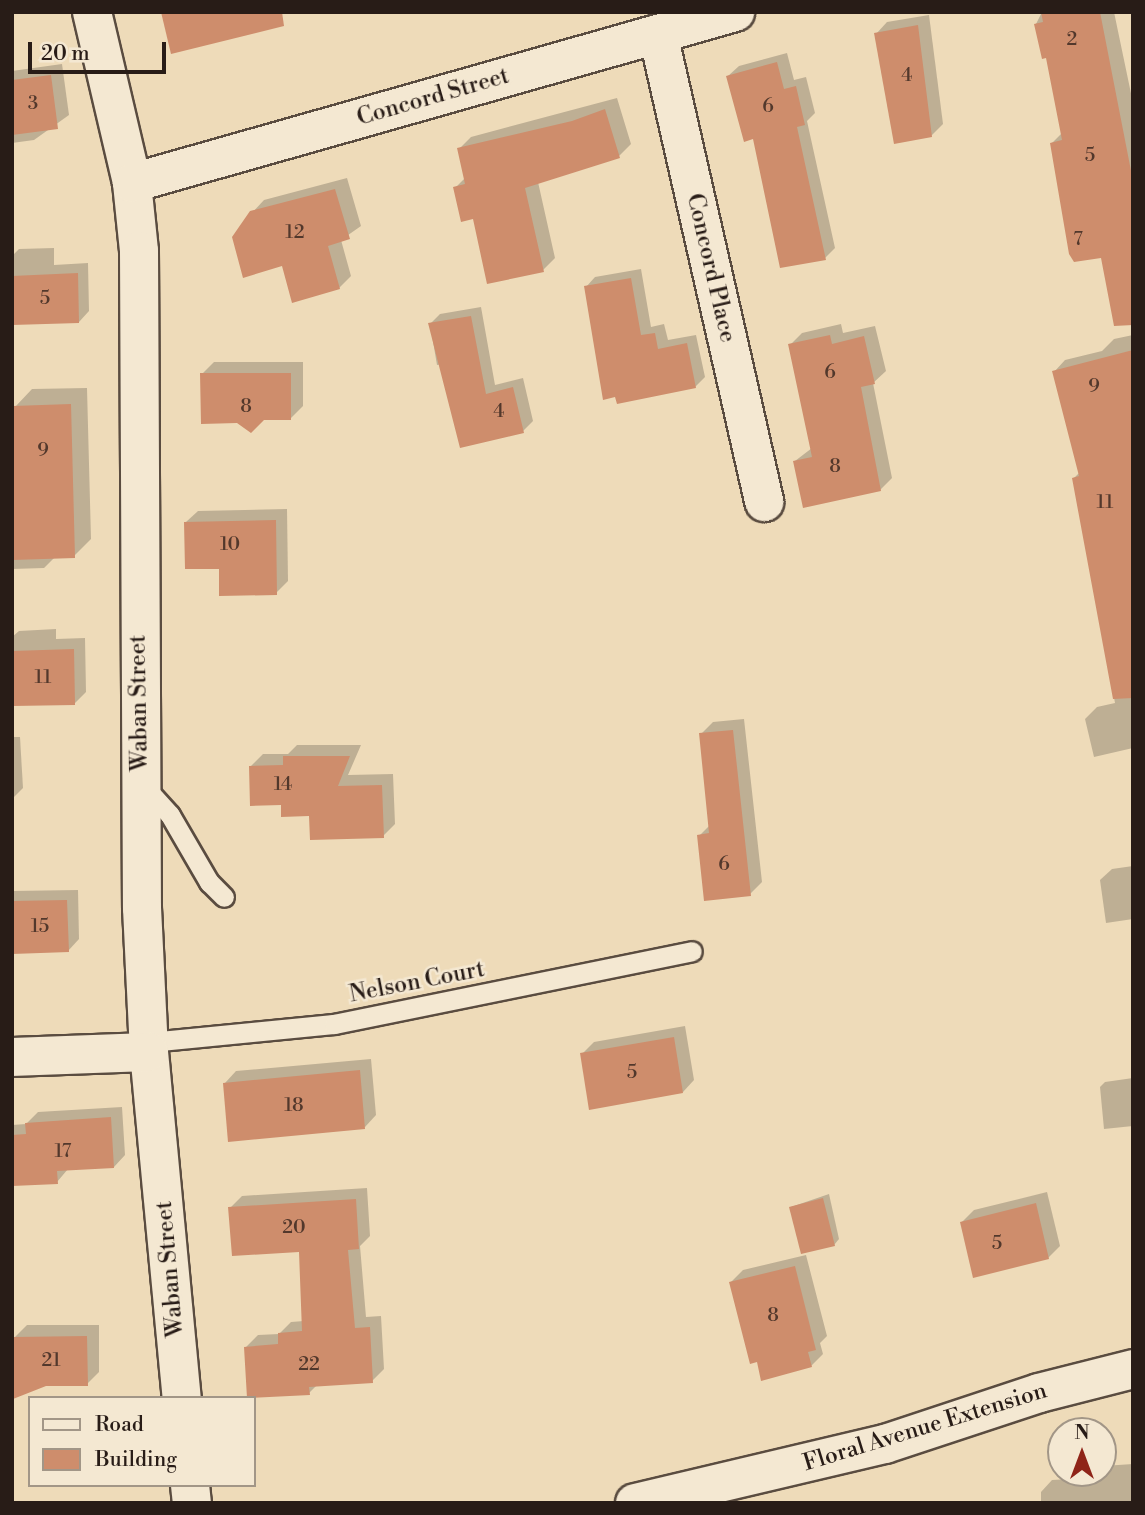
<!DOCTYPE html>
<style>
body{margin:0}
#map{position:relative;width:1145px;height:1515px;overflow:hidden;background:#eedbb9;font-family:"Libre Bodoni",serif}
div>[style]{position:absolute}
.shadow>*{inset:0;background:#0003}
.building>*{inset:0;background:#ce8d6c}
.roads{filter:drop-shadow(2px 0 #5a4c40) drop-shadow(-2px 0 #5a4c40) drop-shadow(0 2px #5a4c40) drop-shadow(0 -2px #5a4c40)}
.lane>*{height:19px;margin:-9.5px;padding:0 9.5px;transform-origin:9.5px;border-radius:9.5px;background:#f4e8d2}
.street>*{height:38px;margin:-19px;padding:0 19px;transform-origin:19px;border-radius:19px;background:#f4e8d2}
span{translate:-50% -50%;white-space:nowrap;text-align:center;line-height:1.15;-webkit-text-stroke:5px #f4e8d2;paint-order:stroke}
.number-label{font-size:19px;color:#52382c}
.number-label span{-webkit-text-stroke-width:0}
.street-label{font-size:23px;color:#281c17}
.frame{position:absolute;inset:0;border:14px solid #281c17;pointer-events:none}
.legend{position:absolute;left:28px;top:1396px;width:228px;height:91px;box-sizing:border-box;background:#f4e8d2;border:2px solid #a29687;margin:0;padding:9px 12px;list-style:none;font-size:21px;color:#281c17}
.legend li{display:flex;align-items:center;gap:14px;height:35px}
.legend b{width:35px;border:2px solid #a29687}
.north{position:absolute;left:1047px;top:1417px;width:70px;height:70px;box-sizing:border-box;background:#f4e8d2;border:2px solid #a29687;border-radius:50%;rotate:0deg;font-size:19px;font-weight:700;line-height:28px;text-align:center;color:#281c17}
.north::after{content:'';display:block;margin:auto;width:24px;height:32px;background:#8f2418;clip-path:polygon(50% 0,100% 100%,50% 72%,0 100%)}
.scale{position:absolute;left:28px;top:42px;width:138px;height:32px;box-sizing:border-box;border:4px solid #281c17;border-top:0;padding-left:9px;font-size:21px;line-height:24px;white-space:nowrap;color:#281c17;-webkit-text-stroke:5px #f4e8d2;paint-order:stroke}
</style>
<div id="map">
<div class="shadow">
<i style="clip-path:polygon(1042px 12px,1114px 12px,1133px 103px,1133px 261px,1052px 143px,1062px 133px,1048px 55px,1036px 24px)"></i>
<i style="clip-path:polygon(929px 15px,943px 124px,931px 136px,876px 34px,887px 22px)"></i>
<i style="clip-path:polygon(787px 53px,794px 80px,806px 77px,815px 113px,807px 121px,835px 248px,825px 258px,754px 137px,728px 76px,739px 66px)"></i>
<i style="clip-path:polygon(62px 64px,69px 115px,34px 140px,12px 143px,12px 71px)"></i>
<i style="clip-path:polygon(617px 98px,631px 144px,619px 156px,538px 182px,555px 258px,543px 270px,474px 217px,455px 188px,465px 178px,459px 149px,471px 137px)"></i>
<i style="clip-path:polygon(347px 178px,361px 226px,341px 240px,351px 276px,339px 288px,283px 264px,252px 213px,264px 200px)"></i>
<i style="clip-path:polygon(54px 248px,54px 265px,88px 263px,89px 311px,79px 322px,12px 323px,12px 256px,19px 249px)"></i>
<i style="clip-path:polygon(641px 269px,651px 327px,664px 324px,668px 340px,696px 335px,705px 377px,695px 387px,617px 395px,586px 287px,595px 277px)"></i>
<i style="clip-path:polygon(481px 307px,495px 385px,523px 378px,533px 421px,523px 431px,443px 364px,437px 365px,430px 324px,440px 314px)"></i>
<i style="clip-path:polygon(841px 324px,843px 333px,875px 326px,886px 371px,873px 383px,892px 478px,880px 490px,795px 461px,812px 448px,790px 345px,802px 333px)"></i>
<i style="clip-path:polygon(1133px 335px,1133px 748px,1094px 757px,1085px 719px,1097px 707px,1115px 703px,1074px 478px,1080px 472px,1054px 372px,1065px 360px,1102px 351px,1114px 339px)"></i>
<i style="clip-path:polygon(214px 362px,303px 362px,303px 406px,291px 418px,202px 374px)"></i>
<i style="clip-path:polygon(87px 388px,91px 539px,74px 556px,55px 557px,44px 568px,12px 569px,15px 407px,32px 389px)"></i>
<i style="clip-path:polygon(287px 509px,288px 581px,276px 593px,220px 567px,186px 522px,198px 511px)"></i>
<i style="clip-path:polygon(56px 629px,56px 639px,85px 638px,86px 692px,74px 704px,12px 704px,12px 637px,19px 631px)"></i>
<i style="clip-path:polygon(744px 719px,762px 882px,750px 894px,699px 836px,710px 825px,701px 734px,713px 722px)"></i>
<i style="clip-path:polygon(12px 737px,20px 737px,23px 788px,12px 799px)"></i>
<i style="clip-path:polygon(297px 745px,361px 745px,348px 775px,393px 774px,395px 824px,383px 836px,282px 803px,251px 766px,263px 754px,288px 754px)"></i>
<i style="clip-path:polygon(1133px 866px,1133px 919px,1106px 923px,1100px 880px,1112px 869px)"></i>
<i style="clip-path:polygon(78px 890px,79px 939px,68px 951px,12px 952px,12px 891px)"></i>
<i style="clip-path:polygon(685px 1026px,694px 1080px,683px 1092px,582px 1054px,594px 1042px)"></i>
<i style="clip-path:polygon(371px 1059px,376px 1115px,365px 1127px,225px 1083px,236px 1071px)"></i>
<i style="clip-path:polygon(1133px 1078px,1133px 1126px,1104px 1129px,1100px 1087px,1105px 1082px)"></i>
<i style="clip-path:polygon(122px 1107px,125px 1155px,114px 1167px,68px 1169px,57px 1182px,12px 1185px,12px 1125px,26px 1124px,38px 1112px)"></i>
<i style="clip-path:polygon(367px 1188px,370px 1236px,360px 1246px,366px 1317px,381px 1316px,384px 1369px,372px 1381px,318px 1384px,309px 1393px,246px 1347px,258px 1335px,279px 1334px,291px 1322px,304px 1321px,301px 1250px,230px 1208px,242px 1196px)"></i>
<i style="clip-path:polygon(1047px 1192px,1060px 1246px,1048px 1258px,962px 1222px,974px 1210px)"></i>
<i style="clip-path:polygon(829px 1194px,839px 1239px,834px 1245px,791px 1207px)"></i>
<i style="clip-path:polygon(806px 1255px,827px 1336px,820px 1343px,823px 1354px,811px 1366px,731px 1282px,743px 1270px)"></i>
<i style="clip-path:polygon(27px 1325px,99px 1325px,99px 1372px,87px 1384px,46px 1384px,15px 1337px)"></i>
<i style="clip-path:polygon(1133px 1464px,1133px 1503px,1041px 1503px,1041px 1492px,1052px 1480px,1088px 1478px,1103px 1473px,1103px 1466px)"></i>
</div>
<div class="building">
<i style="clip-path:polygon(161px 12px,282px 12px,284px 26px,171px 54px)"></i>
<i style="clip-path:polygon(1041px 12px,1100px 12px,1133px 181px,1133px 325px,1114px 326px,1101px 258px,1074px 262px,1069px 254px,1050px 143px,1062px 140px,1046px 58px,1042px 59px,1034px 24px,1043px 22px)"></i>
<i style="clip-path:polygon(918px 25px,932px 137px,894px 144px,874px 33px)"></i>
<i style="clip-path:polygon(777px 62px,784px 89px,796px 86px,805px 125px,797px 127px,826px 260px,780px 268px,753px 139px,744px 142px,726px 76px)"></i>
<i style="clip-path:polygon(51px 75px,58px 129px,12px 135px,12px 80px)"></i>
<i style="clip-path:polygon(605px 109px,620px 158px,525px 188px,544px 272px,487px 284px,473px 219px,461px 222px,453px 187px,465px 184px,457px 148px,572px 121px)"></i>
<i style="clip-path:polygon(335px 189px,350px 239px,328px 246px,340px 289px,292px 303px,282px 266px,243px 278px,232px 237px,250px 211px)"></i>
<i style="clip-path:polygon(78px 273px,79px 323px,12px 325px,12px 276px)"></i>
<i style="clip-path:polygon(631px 278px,641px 335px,655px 333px,658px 349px,687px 343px,696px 388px,617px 404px,615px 397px,603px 400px,584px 286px)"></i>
<i style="clip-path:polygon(471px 316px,486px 394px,513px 387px,524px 433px,460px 448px,428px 323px)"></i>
<i style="clip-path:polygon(830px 335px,832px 344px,864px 336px,875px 384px,861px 387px,881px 491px,803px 508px,793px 461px,812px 457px,788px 344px)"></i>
<i style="clip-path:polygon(1133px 350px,1133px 698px,1113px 699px,1072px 478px,1079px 476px,1052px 371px)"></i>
<i style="clip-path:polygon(200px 373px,291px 373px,291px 420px,264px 420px,251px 433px,237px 423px,201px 424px)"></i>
<i style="clip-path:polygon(71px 404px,75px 558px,12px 560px,13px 406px)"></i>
<i style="clip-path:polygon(276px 520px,277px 595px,219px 596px,219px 569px,185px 569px,184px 522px)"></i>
<i style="clip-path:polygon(74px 649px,75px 705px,12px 706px,12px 651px)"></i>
<i style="clip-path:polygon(733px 730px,751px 896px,704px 901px,697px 835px,709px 833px,699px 733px)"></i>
<i style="clip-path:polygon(283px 756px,350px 756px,338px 786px,382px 785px,384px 838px,310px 840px,309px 816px,281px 817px,281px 805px,250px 806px,249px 766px,283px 765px)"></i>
<i style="clip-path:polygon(67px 900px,69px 952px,12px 954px,12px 901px)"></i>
<i style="clip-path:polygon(674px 1037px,683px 1093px,589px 1110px,580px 1053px)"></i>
<i style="clip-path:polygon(360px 1070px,365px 1129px,228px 1142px,223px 1083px)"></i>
<i style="clip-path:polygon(111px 1117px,114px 1168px,57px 1171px,58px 1184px,12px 1186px,12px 1135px,26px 1134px,25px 1123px)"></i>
<i style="clip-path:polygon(823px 1198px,835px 1246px,801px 1254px,789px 1207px)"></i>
<i style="clip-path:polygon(356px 1199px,359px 1249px,348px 1250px,355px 1328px,370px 1327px,373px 1383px,309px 1387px,310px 1395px,247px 1398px,244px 1347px,278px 1344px,278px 1333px,302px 1331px,299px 1252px,232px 1256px,228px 1207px)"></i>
<i style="clip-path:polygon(1036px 1203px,1049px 1259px,973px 1278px,960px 1222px)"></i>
<i style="clip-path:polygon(795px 1266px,816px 1350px,808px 1352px,812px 1367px,761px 1381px,757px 1362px,750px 1364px,729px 1282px)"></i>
<i style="clip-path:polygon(87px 1336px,88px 1386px,46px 1386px,13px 1399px,14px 1337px)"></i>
</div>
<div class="roads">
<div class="lane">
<i style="left:143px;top:785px;width:40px;rotate:48deg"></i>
<i style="left:170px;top:815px;width:78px;rotate:59.8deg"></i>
<i style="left:209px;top:882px;width:21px;rotate:45deg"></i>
<i style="left:149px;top:1042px;width:186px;rotate:-5.6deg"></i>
<i style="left:334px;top:1024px;width:365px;rotate:-11.5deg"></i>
</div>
<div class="street">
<i style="left:92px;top:12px;width:176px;rotate:76.8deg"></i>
<i style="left:132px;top:183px;width:68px;rotate:84.1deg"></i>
<i style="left:139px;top:251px;width:657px;rotate:89.74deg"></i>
<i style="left:142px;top:908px;width:144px;rotate:87.2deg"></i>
<i style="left:149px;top:1052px;width:348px;rotate:84.6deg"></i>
<i style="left:658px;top:34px;width:480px;rotate:77.2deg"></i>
<i style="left:132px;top:183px;width:627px;rotate:-15.83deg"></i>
<i style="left:12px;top:1057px;width:137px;rotate:-2.1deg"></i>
<i style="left:190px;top:1485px;width:18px;rotate:84deg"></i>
<i style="left:635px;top:1503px;width:257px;rotate:-13.3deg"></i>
<i style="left:885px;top:1444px;width:162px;rotate:-18.3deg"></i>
<i style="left:1039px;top:1393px;width:97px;rotate:-14.3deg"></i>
</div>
</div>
<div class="number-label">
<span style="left:1072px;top:40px">2</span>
<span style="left:907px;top:76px">4</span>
<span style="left:33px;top:104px">3</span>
<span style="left:768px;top:107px">6</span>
<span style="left:1090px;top:156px">5</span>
<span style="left:295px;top:233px">12</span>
<span style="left:1078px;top:240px">7</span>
<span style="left:45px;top:299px">5</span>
<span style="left:830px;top:373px">6</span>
<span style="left:1094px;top:387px">9</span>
<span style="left:246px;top:407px">8</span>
<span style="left:499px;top:412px">4</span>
<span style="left:43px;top:451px">9</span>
<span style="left:835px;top:467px">8</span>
<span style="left:1105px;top:503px">11</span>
<span style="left:230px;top:545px">10</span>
<span style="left:43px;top:678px">11</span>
<span style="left:283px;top:785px">14</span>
<span style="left:724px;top:865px">6</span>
<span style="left:40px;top:927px">15</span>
<span style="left:632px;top:1073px">5</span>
<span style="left:294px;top:1106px">18</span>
<span style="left:63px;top:1152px">17</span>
<span style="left:294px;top:1228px">20</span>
<span style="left:997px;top:1244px">5</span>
<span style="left:773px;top:1316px">8</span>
<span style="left:51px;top:1361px">21</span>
<span style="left:309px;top:1365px">22</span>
</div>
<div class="street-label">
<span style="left:433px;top:97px;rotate:-16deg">Concord Street</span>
<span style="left:711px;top:268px;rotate:77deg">Concord Place</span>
<span style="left:139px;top:703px;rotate:-91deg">Waban Street</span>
<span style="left:417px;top:982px;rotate:-11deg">Nelson Court</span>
<span style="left:170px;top:1269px;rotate:-95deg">Waban Street</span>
<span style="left:925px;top:1427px;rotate:-17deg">Floral Avenue Extension</span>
</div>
<div class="frame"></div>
<ul class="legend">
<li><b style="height:9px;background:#f4e8d2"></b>Road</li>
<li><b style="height:19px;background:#ce8d6c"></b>Building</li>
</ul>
<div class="north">N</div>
<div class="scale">20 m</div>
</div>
